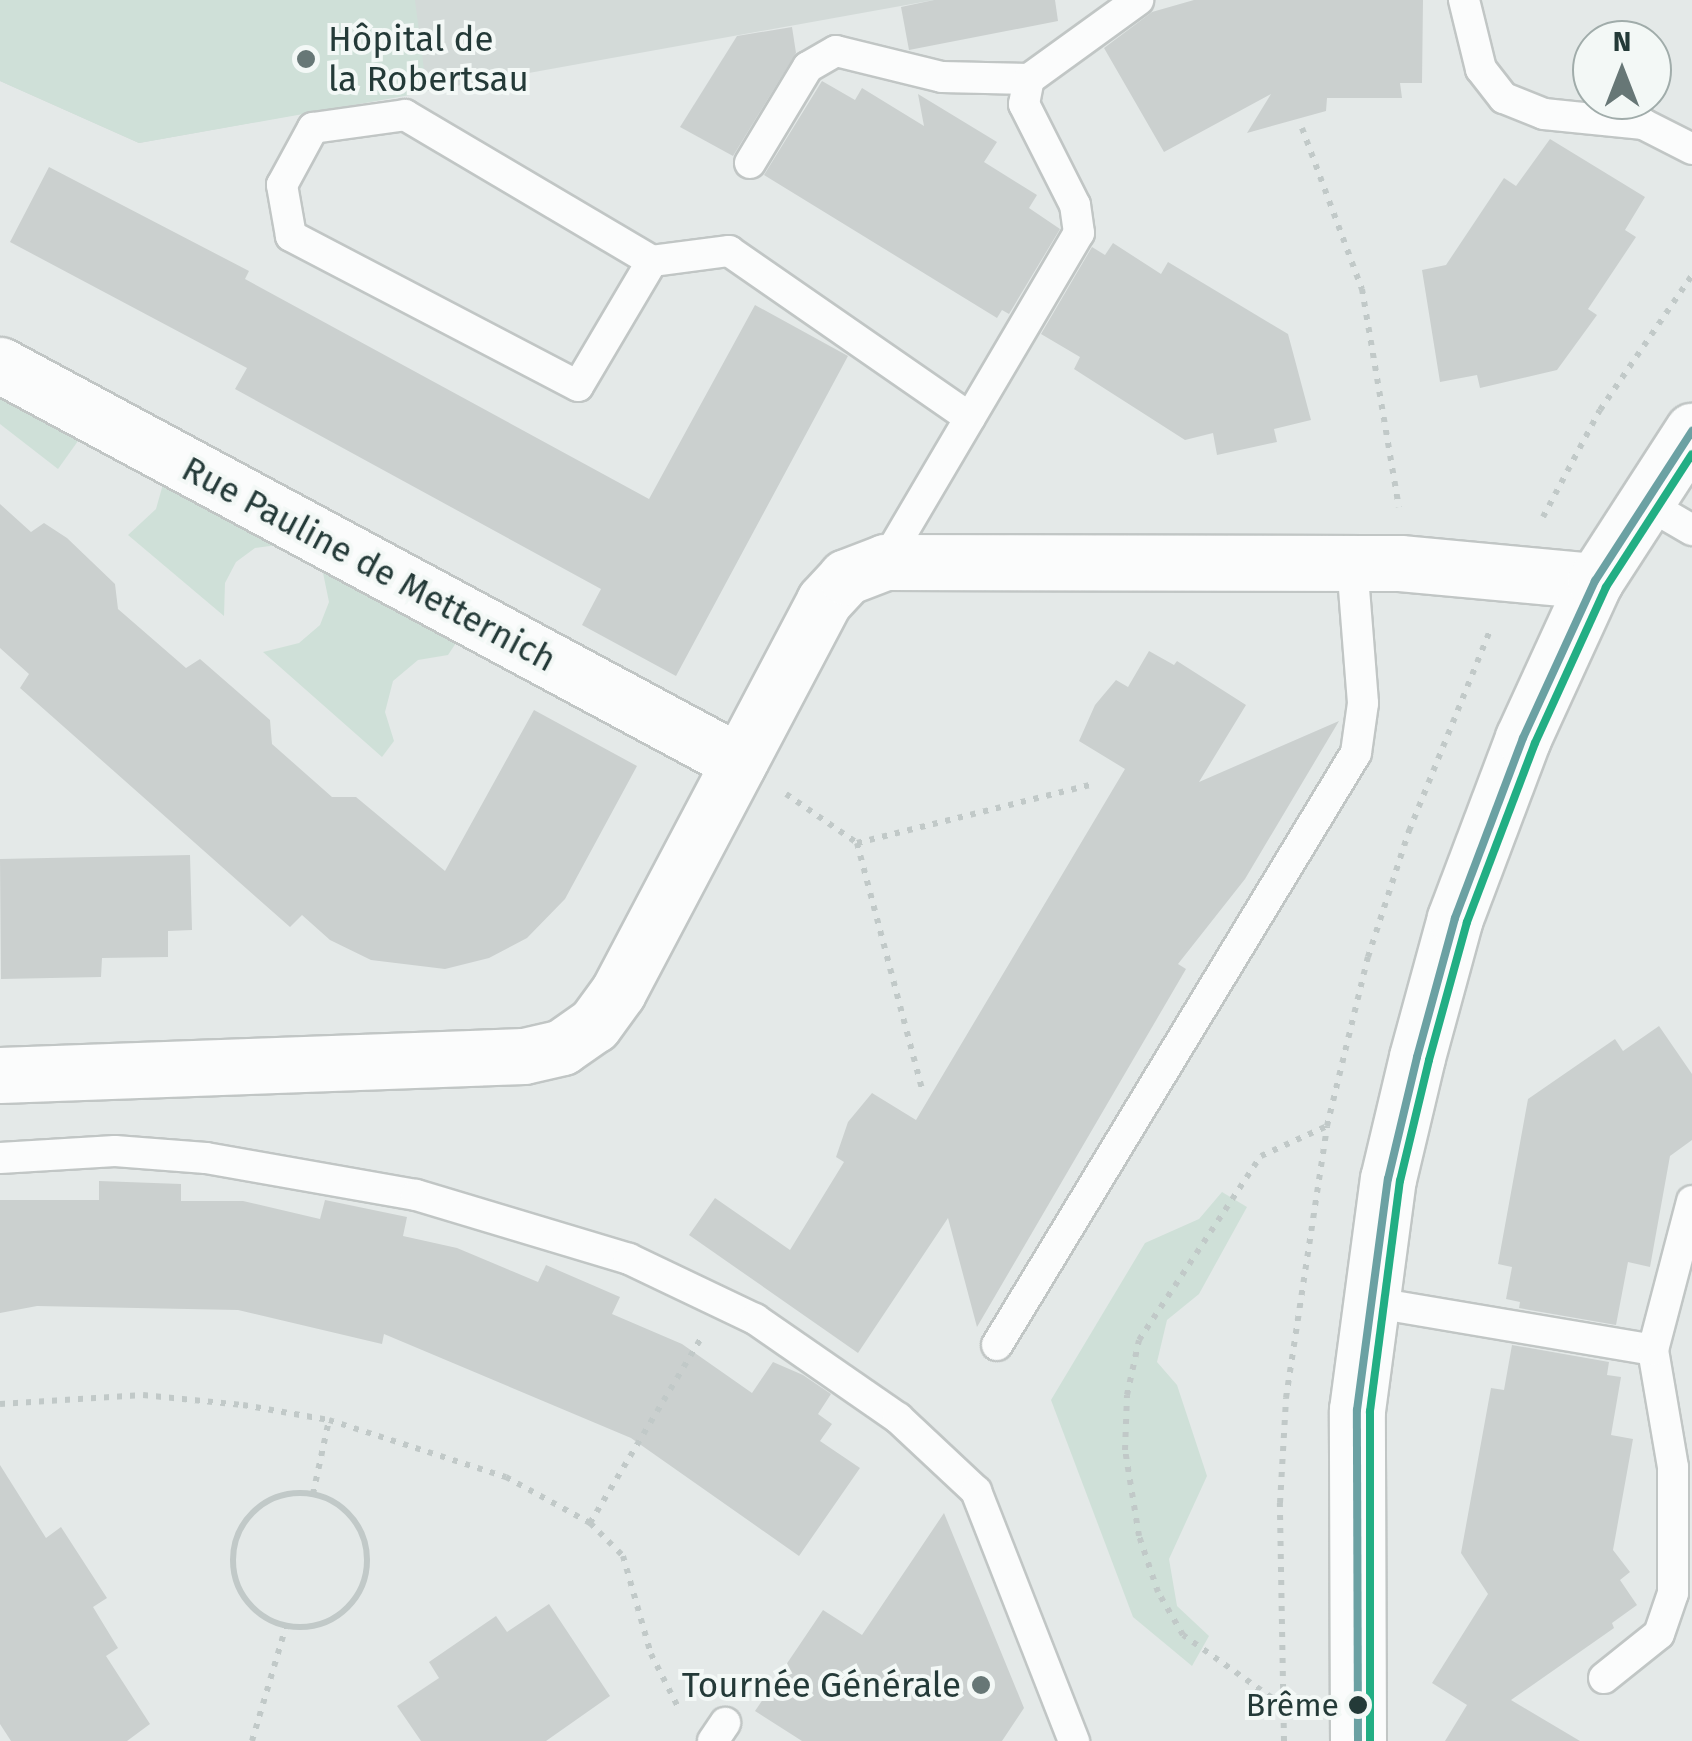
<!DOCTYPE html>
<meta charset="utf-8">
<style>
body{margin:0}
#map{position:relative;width:1692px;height:1741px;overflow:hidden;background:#e4e9e8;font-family:"Fira Sans",sans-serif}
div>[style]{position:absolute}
.built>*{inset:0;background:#d3dad8}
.green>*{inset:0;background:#cfe0d8}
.building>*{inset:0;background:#cbd0cf}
.path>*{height:6px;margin-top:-3px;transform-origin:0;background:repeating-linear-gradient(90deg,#c1c9c8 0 5px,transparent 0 13px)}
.path>.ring{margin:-3px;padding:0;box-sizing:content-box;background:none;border:6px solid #c1c9c8;border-radius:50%}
.roads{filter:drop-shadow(2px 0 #c1c6c5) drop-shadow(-2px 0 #c1c6c5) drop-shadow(0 2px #c1c6c5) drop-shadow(0 -2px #c1c6c5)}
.lane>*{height:30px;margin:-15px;padding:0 15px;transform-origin:15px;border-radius:15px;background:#fbfcfc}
.street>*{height:55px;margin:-27.5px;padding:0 27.5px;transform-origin:27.5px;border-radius:27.5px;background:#fbfcfc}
.bus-1>*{height:8px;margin:-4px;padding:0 4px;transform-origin:4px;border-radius:4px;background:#6ba1a3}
.bus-2>*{height:8px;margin:-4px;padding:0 4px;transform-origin:4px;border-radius:4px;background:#22ae84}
.dots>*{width:28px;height:28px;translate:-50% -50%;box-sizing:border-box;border:5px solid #f3f8f6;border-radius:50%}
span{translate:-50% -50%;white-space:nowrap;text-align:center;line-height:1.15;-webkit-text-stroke:8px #f3f8f6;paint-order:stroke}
.bus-label{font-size:32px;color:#243a38}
.right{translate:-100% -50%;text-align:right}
.poi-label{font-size:35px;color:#243a38}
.left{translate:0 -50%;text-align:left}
.street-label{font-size:35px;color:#243a38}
.north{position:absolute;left:1572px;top:20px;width:100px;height:100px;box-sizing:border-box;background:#f3f8f6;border:2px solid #a0acaa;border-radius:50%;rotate:0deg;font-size:28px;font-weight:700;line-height:40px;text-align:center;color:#243a38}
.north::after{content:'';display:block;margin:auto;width:35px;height:45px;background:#677776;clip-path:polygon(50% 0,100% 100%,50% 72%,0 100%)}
</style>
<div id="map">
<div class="built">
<i style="clip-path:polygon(0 0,934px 0,139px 143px,0 81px)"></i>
</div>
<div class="green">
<i style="clip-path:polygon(0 0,415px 0,427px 92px,139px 143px,0 81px)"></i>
<i style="clip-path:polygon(0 383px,83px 434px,58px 469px,0 424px)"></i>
<i style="clip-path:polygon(165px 477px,285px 544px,255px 548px,236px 562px,225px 583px,224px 616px,128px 535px,156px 509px)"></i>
<i style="clip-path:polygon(322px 568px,460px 637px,448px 655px,418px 660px,393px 681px,385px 712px,394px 741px,382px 757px,263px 652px,299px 643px,320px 625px,329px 602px)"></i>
<i style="clip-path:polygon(1222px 1192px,1247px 1207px,1199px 1294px,1167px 1320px,1157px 1362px,1177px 1385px,1207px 1476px,1169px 1559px,1177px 1606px,1209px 1636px,1192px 1666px,1133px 1617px,1051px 1400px,1145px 1243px,1199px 1219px)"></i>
</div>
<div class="building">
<i style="clip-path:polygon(934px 0,1055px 0,1058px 21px,909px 50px,901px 7px)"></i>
<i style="clip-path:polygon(1194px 0,1423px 0,1422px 83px,1400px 83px,1402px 98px,1327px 98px,1326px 111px,1247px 133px,1271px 94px,1164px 152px,1104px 48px,1152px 12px)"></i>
<i style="clip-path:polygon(792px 27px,796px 53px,733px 156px,680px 127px,737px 36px)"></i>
<i style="clip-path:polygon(822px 81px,855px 100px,862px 88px,924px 126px,918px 94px,997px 142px,984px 162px,1037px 195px,1029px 208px,1060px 229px,1009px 314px,1002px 310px,997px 318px,764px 175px)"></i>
<i style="clip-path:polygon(1550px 139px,1645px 197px,1625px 230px,1636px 237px,1588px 309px,1597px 315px,1557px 370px,1480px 388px,1477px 375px,1440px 382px,1422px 270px,1446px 265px,1504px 178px,1516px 186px)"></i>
<i style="clip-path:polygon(49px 167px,249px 271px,245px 279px,649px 499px,755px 305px,848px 356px,676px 676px,582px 625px,601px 589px,235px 389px,247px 368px,10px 242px)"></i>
<i style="clip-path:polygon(1113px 243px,1161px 274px,1168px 262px,1288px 334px,1311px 420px,1274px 429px,1277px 442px,1217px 455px,1213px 433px,1185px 440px,1074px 369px,1080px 357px,1041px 334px,1092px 247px,1105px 255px)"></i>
<i style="clip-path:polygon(0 504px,31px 532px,44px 523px,67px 538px,115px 584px,118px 609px,186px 668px,200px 659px,270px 720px,272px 744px,332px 797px,356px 797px,445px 871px,534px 710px,637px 766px,565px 899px,527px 938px,489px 958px,445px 969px,371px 960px,330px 940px,302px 915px,290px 927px,20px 688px,29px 674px,0 648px)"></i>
<i style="clip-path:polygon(1149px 651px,1174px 665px,1177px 661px,1246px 705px,1199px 782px,1339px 721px,1245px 879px,1178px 964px,1186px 969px,977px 1327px,948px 1218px,858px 1353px,689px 1235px,715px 1198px,790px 1250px,844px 1162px,836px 1157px,848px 1122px,872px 1093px,916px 1120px,1125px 769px,1079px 741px,1095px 705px,1116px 680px,1128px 687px)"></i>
<i style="clip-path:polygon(190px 855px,192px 930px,168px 931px,168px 957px,102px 958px,101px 977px,1px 979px,0 859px)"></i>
<i style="clip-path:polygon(1659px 1026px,1692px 1074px,1692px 1140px,1670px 1156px,1650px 1267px,1628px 1262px,1616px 1325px,1519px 1308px,1520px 1302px,1506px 1299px,1512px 1267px,1498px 1264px,1528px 1099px,1615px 1039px,1623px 1051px)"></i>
<i style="clip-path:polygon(99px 1181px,181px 1184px,181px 1201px,243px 1201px,320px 1219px,325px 1200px,407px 1217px,403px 1236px,457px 1248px,538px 1282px,546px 1265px,620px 1297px,612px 1314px,682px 1344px,752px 1393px,773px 1362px,803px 1375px,831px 1394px,818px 1414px,832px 1424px,820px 1441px,860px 1468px,799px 1556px,631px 1438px,384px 1334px,382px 1344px,238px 1310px,37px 1306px,0 1313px,0 1200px,99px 1200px)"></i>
<i style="clip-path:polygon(1512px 1345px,1609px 1362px,1607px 1375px,1621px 1377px,1611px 1435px,1633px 1439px,1613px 1550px,1630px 1572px,1620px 1580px,1637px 1605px,1612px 1623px,1614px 1628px,1511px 1700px,1580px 1741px,1445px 1741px,1467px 1705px,1432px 1683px,1488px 1594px,1461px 1553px,1491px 1388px,1504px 1390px)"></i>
<i style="clip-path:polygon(0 1465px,46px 1538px,61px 1527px,107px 1598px,93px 1607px,118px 1648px,106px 1656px,150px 1724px,127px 1741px,11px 1741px,0 1724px)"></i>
<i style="clip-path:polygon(944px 1513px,1024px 1708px,1002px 1741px,802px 1741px,755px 1711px,823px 1610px,862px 1635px)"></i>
<i style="clip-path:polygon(549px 1604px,610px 1696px,546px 1741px,421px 1741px,397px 1706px,439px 1678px,429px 1662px,496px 1616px,507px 1632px)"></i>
</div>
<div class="path">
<i style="left:1302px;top:128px;width:172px;rotate:69.6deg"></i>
<i style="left:1362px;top:289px;width:221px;rotate:80.4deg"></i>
<i style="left:1543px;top:517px;width:121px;rotate:-62deg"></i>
<i style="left:1600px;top:410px;width:163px;rotate:-55.7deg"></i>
<i style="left:786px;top:794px;width:86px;rotate:34.6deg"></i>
<i style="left:857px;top:843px;width:254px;rotate:75.2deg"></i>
<i style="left:857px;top:843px;width:244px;rotate:-14deg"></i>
<i style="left:0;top:1404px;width:143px;rotate:-3.6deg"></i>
<i style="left:143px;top:1395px;width:100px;rotate:5.7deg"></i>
<i style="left:243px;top:1405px;width:87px;rotate:9.9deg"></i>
<i style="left:329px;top:1420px;width:186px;rotate:17.9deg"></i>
<i style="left:506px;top:1477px;width:96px;rotate:28.7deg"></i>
<i style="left:590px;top:1523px;width:47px;rotate:45deg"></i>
<i style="left:623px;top:1556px;width:102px;rotate:74.1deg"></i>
<i style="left:651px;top:1654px;width:62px;rotate:63deg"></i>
<i class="ring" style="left:233px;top:1493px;width:128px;height:128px"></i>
<i style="left:313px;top:1494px;width:76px;rotate:-77.8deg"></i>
<i style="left:590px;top:1523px;width:214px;rotate:-59deg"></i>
<i style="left:1282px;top:1705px;width:121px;rotate:-144.7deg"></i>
<i style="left:1183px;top:1635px;width:50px;rotate:-120.2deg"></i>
<i style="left:1158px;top:1592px;width:59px;rotate:-108.7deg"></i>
<i style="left:1139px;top:1536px;width:87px;rotate:-99.2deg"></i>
<i style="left:1125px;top:1450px;width:55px;rotate:-87.9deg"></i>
<i style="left:1127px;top:1395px;width:56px;rotate:-77.7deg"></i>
<i style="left:1139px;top:1340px;width:221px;rotate:-56.5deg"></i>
<i style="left:1261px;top:1156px;width:72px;rotate:-24.4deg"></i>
<i style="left:252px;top:1741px;width:120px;rotate:-73.5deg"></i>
<i style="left:1284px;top:1741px;width:238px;rotate:-91deg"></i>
<i style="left:1280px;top:1503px;width:105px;rotate:-86.7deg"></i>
<i style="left:1286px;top:1398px;width:275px;rotate:-81.4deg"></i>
<i style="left:1327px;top:1126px;width:174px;rotate:-76.4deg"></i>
<i style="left:1368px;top:957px;width:133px;rotate:-72deg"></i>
<i style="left:1409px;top:831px;width:219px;rotate:-68deg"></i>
</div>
<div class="roads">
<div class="lane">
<i style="left:1464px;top:0;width:71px;rotate:76.2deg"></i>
<i style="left:1481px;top:69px;width:37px;rotate:52deg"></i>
<i style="left:1504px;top:98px;width:43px;rotate:21.8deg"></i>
<i style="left:1544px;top:114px;width:100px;rotate:5.8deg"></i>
<i style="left:1643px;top:124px;width:55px;rotate:27deg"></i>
<i style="left:405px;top:115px;width:287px;rotate:30.6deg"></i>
<i style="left:652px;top:261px;width:145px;rotate:120.6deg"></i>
<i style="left:578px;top:386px;width:324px;rotate:-152.4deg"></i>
<i style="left:291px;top:236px;width:52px;rotate:-100deg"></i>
<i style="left:282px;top:185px;width:65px;rotate:-61.5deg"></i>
<i style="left:313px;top:128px;width:93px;rotate:-8deg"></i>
<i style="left:750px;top:163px;width:112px;rotate:-58.9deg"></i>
<i style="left:808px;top:67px;width:32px;rotate:-30deg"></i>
<i style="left:836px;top:51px;width:109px;rotate:13.8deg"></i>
<i style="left:942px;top:77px;width:87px;rotate:1.3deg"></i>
<i style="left:652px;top:261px;width:78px;rotate:-7.4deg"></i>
<i style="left:729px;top:251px;width:293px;rotate:34.7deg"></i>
<i style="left:1644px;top:502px;width:56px;rotate:30.3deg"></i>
<i style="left:885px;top:562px;width:382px;rotate:-59.5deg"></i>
<i style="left:1079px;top:233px;width:28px;rotate:-98deg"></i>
<i style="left:1075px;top:205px;width:113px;rotate:-116.8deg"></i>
<i style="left:1024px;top:104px;width:25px;rotate:-79deg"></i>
<i style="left:1029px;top:79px;width:135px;rotate:-35.9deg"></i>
<i style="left:0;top:1158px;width:115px;rotate:-3.5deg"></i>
<i style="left:115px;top:1151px;width:91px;rotate:4.4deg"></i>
<i style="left:206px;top:1158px;width:213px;rotate:10deg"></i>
<i style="left:416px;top:1195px;width:222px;rotate:16.7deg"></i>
<i style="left:629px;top:1259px;width:140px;rotate:25.5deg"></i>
<i style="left:755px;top:1319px;width:174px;rotate:34.7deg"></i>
<i style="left:898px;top:1418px;width:107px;rotate:43.1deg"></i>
<i style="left:976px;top:1491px;width:269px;rotate:68.6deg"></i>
<i style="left:1370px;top:1302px;width:287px;rotate:9.6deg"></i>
<i style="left:997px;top:1345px;width:692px;rotate:-58.77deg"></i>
<i style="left:1356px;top:753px;width:50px;rotate:-82deg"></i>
<i style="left:1363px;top:703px;width:139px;rotate:-94.5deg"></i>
<i style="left:1604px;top:1678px;width:70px;rotate:-38.7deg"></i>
<i style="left:1659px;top:1634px;width:43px;rotate:-71.1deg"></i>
<i style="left:1673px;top:1593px;width:126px;rotate:-90deg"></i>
<i style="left:1673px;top:1467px;width:119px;rotate:-99.7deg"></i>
<i style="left:1653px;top:1350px;width:154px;rotate:-75.3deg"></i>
<i style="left:713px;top:1741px;width:22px;rotate:-56deg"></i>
</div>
<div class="street">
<i style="left:0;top:365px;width:839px;rotate:28.25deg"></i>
<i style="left:0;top:1075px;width:524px;rotate:-2.08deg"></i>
<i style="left:524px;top:1056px;width:39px;rotate:-13deg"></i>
<i style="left:562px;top:1047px;width:39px;rotate:-35deg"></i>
<i style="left:594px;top:1025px;width:41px;rotate:-54deg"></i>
<i style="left:618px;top:992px;width:442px;rotate:-62.2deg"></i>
<i style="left:824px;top:601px;width:33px;rotate:-47deg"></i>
<i style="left:846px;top:577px;width:42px;rotate:-21deg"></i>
<i style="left:885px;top:562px;width:515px;rotate:0.11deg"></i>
<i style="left:1400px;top:563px;width:196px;rotate:5.3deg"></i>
<i style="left:1358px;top:1741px;width:331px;rotate:-90.2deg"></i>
<i style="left:1357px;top:1410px;width:233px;rotate:-82.4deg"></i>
<i style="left:1388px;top:1179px;width:125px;rotate:-76.6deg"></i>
<i style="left:1417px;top:1057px;width:144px;rotate:-74.7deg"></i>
<i style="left:1455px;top:918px;width:192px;rotate:-69.3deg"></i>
<i style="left:1523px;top:738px;width:173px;rotate:-65.4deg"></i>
<i style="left:1595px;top:581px;width:179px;rotate:-57.1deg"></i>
</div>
</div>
<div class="bus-1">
<i style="left:1358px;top:1741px;width:331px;rotate:-90.2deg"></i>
<i style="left:1357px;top:1410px;width:233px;rotate:-82.4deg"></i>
<i style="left:1388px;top:1179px;width:125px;rotate:-76.6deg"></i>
<i style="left:1417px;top:1057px;width:144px;rotate:-74.7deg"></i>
<i style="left:1455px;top:918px;width:192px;rotate:-69.3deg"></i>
<i style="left:1523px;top:738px;width:173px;rotate:-65.4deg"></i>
<i style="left:1595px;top:581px;width:179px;rotate:-57.1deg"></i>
</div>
<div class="bus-2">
<i style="left:1370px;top:1741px;width:330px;rotate:-90deg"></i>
<i style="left:1370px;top:1411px;width:232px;rotate:-82.6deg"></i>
<i style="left:1400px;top:1181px;width:124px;rotate:-76.5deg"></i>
<i style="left:1429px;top:1060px;width:143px;rotate:-74.6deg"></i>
<i style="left:1467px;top:922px;width:191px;rotate:-69.2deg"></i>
<i style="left:1535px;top:743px;width:171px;rotate:-65.5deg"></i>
<i style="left:1606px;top:587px;width:158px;rotate:-57.1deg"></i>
</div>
<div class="dots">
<i style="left:306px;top:59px;background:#677776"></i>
<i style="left:981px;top:1685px;background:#677776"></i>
<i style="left:1358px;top:1705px;background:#243a38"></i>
</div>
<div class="bus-label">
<span class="right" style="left:1339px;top:1705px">Brême</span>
</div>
<div class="poi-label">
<span class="left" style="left:328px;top:59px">Hôpital de<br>la Robertsau</span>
<span class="right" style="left:961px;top:1685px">Tournée Générale</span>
</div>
<div class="street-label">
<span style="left:369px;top:564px;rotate:28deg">Rue Pauline de Metternich</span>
</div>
<div class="north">N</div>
</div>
